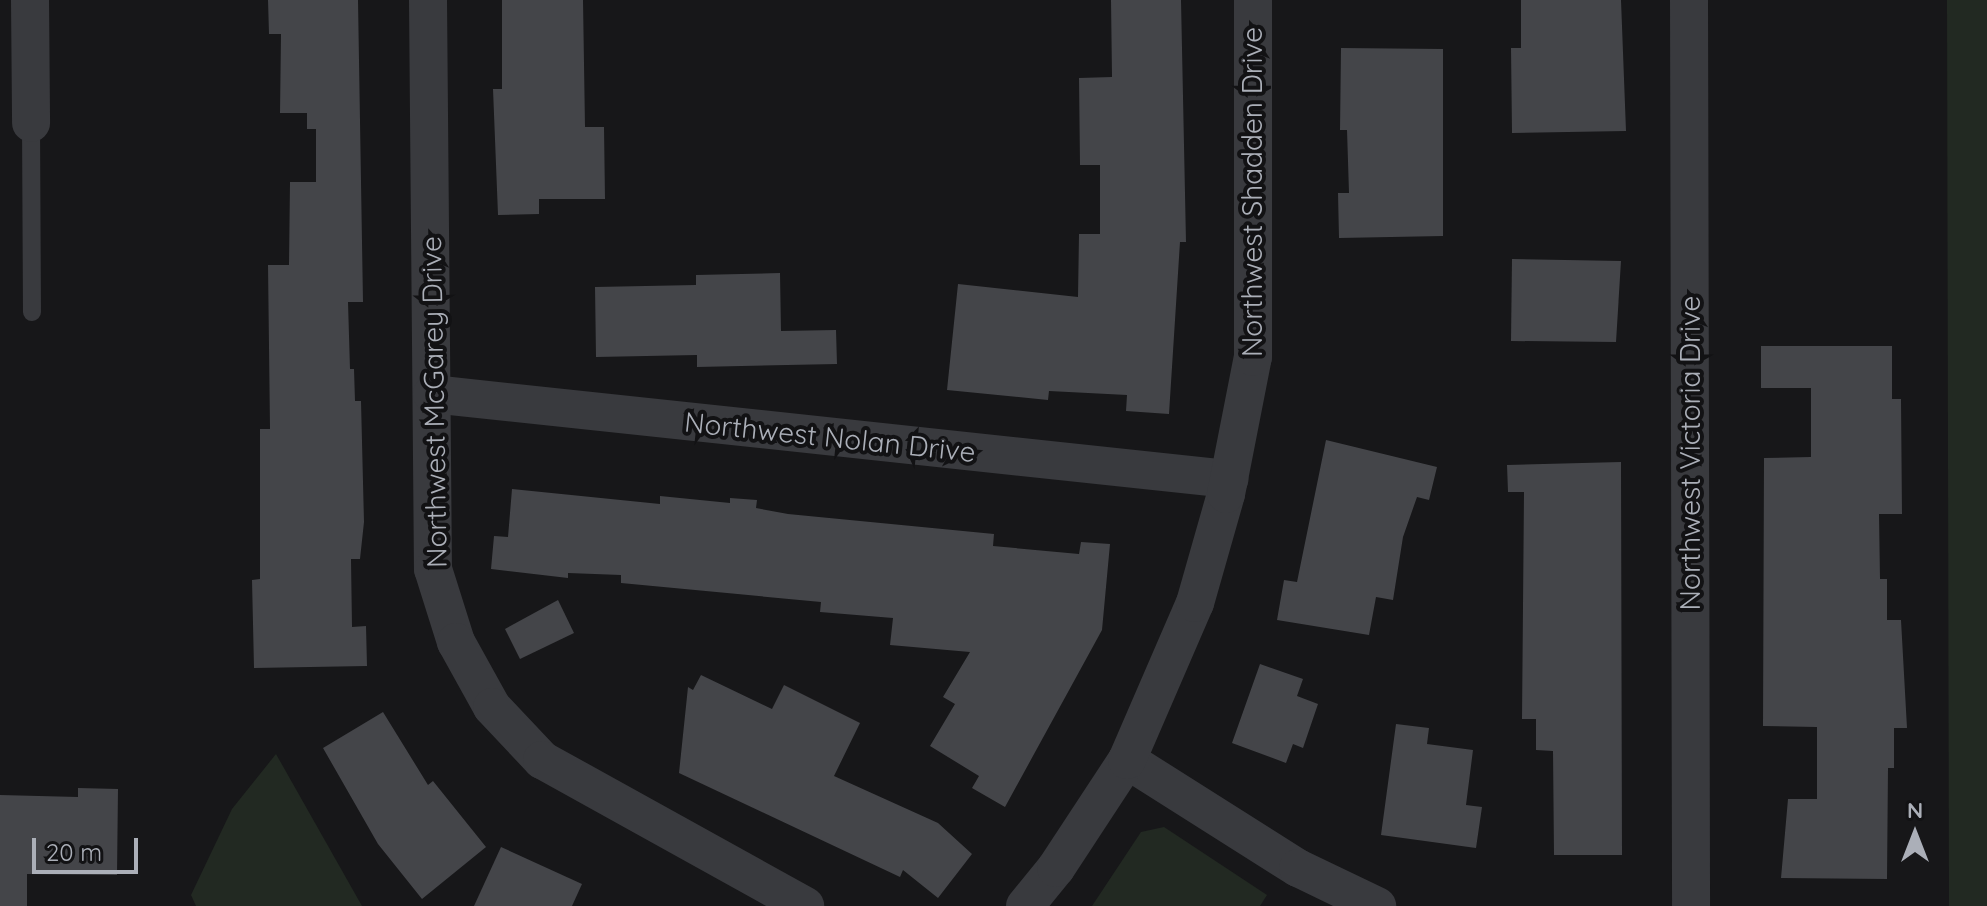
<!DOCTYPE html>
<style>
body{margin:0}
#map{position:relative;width:1987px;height:906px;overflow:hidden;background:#171719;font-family:Quicksand,sans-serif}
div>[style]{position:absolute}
.green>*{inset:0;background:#222922}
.building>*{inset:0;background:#444549}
.lane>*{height:18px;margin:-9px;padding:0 9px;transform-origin:9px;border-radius:9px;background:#393a3e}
.street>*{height:38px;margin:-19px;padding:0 19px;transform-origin:19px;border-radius:19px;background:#393a3e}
span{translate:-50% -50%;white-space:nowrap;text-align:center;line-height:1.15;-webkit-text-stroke:8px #121214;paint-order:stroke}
.street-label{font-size:28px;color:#abafb8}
.north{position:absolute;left:1875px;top:794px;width:80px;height:80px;-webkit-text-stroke:6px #121214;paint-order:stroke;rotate:0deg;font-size:22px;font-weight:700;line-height:32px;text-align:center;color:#abafb8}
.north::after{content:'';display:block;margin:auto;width:28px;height:36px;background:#abafb8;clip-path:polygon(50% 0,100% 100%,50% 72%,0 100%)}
.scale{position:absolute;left:32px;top:838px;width:106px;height:36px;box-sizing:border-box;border:4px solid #abafb8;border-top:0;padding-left:10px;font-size:24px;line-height:28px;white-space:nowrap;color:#abafb8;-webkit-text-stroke:6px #121214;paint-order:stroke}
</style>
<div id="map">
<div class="green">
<i style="clip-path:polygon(1947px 0,1987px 0,1987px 906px,1949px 906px)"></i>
<i style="clip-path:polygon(276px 754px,362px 906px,196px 906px,191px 895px,232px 809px)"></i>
<i style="clip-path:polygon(1164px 827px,1267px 895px,1260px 906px,1092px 906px,1141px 832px)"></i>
</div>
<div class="building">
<i style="clip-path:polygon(268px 0,358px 0,363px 302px,348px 302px,350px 369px,354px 369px,355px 401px,361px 401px,364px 522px,360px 559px,351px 559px,352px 627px,366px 626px,367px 666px,254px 668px,252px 580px,260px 579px,260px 429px,270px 429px,268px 265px,289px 265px,290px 182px,316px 182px,316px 129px,307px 129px,307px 113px,280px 113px,281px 34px,269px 34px)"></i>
<i style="clip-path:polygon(502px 0,583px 0,585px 127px,604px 127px,605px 199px,539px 199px,539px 214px,498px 215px,493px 89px,502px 89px)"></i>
<i style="clip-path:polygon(1111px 0,1181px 0,1186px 242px,1180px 242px,1169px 414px,1126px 411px,1127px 395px,1049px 391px,1048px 400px,947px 390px,958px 284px,1078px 297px,1079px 234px,1100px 234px,1100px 165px,1080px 165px,1079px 78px,1112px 77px)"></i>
<i style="clip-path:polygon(1521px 0,1621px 0,1626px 131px,1512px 133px,1511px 48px,1521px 48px)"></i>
<i style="clip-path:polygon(1341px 48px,1443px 49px,1443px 236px,1339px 238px,1338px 193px,1349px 193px,1347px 130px,1340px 130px)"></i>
<i style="clip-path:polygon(1512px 259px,1621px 261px,1616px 342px,1511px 341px)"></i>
<i style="clip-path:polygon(780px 273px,781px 331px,836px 330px,837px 364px,697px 367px,697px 355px,596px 357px,595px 287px,696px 285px,696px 275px)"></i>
<i style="clip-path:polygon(1761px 346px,1892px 346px,1892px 399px,1901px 399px,1902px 514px,1879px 514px,1880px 579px,1887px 579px,1887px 620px,1901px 620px,1907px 728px,1894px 728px,1894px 768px,1888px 768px,1887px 879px,1781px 878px,1788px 799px,1817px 799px,1817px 727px,1763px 726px,1764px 458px,1811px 457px,1811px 388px,1761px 388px)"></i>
<i style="clip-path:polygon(1326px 440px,1437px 467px,1429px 500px,1417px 497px,1403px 537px,1393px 600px,1376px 597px,1369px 635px,1277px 620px,1284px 580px,1297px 582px)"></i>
<i style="clip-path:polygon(1621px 462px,1622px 855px,1554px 855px,1553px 751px,1536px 750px,1536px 719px,1522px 719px,1524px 492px,1508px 492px,1507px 465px)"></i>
<i style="clip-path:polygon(512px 489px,660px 504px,660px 496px,730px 503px,730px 498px,757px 500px,756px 508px,788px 514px,994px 534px,993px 546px,1079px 554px,1081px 542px,1110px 544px,1102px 630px,1005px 807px,972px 788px,979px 776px,930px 746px,955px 704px,943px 697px,970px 652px,890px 645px,893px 618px,820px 612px,821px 602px,621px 583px,621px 575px,568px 573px,568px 578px,491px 569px,494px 536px,508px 537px)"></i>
<i style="clip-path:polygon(558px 600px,574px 633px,520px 659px,505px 629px)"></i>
<i style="clip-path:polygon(1260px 664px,1303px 679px,1297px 696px,1318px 704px,1303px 748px,1293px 744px,1286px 763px,1232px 743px)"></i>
<i style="clip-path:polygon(701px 675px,772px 709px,784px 685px,860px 723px,834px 776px,938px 823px,972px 854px,938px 898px,903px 870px,900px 877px,679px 773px,688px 687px,693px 690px)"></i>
<i style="clip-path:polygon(383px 712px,428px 785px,433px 781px,486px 847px,422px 899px,378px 844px,323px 748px)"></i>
<i style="clip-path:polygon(1396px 724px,1429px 728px,1427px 744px,1473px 750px,1466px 805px,1482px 807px,1476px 848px,1381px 835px)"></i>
<i style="clip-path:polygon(78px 788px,118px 789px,117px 875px,27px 874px,27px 906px,0 906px,0 795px,78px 797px)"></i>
<i style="clip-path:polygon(501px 847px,582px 884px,572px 906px,474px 906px)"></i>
</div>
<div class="lane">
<i style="left:31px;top:123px;width:189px;rotate:89.7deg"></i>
</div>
<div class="street">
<i style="left:30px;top:0;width:123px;rotate:89.5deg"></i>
<i style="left:428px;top:0;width:569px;rotate:89.5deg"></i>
<i style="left:433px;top:569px;width:77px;rotate:72.5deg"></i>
<i style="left:456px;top:642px;width:74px;rotate:61deg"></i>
<i style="left:492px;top:707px;width:73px;rotate:46.7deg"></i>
<i style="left:542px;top:760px;width:301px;rotate:29deg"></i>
<i style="left:1689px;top:0;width:906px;rotate:89.87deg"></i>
<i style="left:432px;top:394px;width:802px;rotate:6.09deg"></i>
<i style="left:1127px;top:760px;width:202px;rotate:32.3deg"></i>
<i style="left:1298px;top:868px;width:88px;rotate:25.7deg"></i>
<i style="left:1025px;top:906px;width:49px;rotate:-50.8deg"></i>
<i style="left:1056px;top:868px;width:129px;rotate:-56.7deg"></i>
<i style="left:1127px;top:760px;width:171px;rotate:-66.6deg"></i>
<i style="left:1195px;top:603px;width:113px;rotate:-74.1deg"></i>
<i style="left:1226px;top:494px;width:140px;rotate:-78.9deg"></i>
<i style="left:1253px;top:357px;width:357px;rotate:-90deg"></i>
</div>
<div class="street-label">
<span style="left:1252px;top:192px;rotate:-90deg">Northwest Shadden Drive</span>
<span style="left:434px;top:402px;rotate:-91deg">Northwest McGarey Drive</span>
<span style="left:830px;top:437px;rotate:6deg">Northwest Nolan Drive</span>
<span style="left:1690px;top:453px;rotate:-90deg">Northwest Victoria Drive</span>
</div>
<div class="north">N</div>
<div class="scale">20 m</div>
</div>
